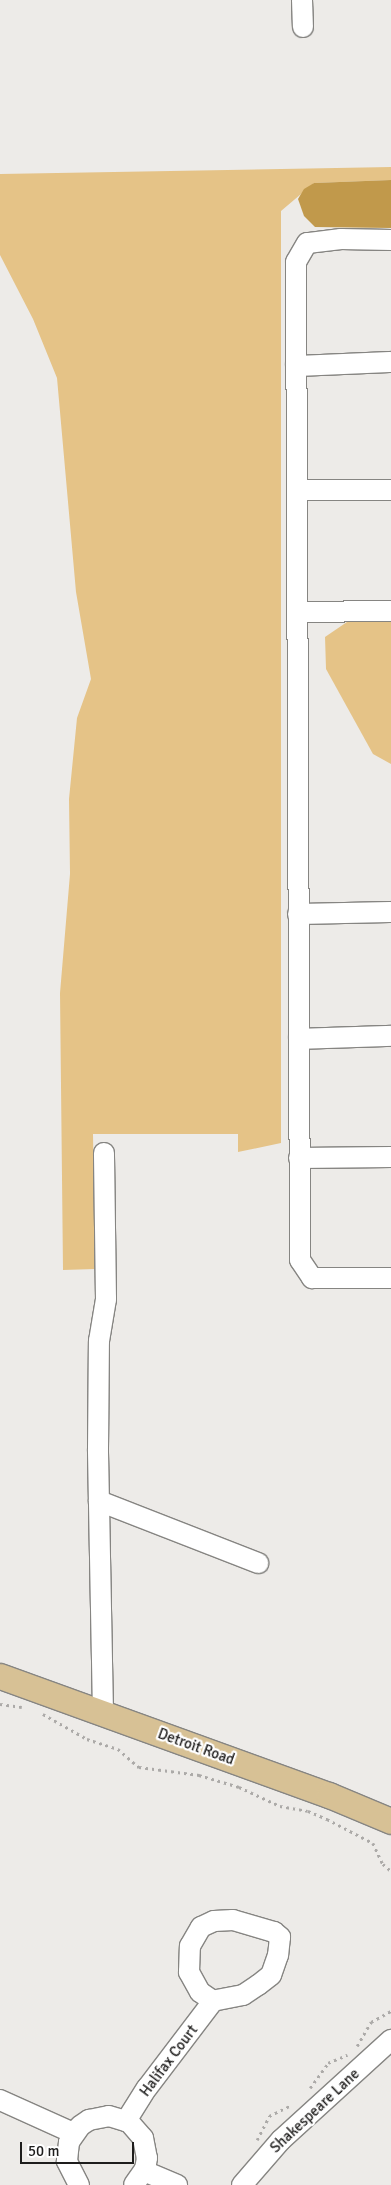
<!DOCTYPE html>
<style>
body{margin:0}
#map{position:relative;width:391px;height:2185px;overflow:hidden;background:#edebe8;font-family:Signika,sans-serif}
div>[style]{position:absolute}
.green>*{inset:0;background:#e5c387}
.water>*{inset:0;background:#c1994b}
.path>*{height:2.5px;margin-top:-1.25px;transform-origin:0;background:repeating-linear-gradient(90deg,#acaaa8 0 2.5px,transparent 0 6.5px)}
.roads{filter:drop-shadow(1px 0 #868582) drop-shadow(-1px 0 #868582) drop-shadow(0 1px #868582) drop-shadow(0 -1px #868582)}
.minor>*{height:20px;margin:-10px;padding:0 10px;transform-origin:10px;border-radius:10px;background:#fff}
.major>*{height:25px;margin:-12.5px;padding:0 12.5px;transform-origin:12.5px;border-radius:12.5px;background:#d7c195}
span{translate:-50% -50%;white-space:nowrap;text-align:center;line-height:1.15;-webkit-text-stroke:4.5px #fff;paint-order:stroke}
.street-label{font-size:15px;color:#1e1d1c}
.scale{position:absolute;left:20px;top:2142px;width:114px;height:22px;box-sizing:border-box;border:2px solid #1e1d1c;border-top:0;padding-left:6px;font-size:15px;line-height:18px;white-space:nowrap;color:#1e1d1c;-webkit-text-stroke:4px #fff;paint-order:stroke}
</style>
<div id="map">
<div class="green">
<i style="clip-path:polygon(391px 167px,391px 180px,314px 183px,281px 211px,281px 1143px,238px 1152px,238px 1134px,93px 1134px,95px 1269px,63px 1270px,60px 993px,70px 874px,69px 799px,77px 718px,91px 679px,76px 592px,57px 378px,33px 319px,0 255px,0 174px)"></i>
<i style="clip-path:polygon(391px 621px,391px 764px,373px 754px,326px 669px,325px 637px,347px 622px)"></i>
</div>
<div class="water">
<i style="clip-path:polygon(391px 180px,391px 228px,315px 227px,304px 216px,298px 199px,304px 189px,314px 183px)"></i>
</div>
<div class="path">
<i style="left:0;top:1704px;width:22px;rotate:8deg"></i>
<i style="left:43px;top:1714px;width:51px;rotate:29.6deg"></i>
<i style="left:87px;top:1739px;width:33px;rotate:18deg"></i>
<i style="left:118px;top:1749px;width:28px;rotate:41deg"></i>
<i style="left:139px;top:1767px;width:61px;rotate:7.6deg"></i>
<i style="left:199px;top:1775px;width:42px;rotate:16.7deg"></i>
<i style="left:239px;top:1787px;width:45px;rotate:24.9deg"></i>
<i style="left:280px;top:1806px;width:28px;rotate:10deg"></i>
<i style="left:308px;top:1811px;width:21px;rotate:23deg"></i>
<i style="left:327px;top:1819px;width:52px;rotate:27.6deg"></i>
<i style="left:373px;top:1843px;width:23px;rotate:65deg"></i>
<i style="left:383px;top:1864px;width:11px;rotate:41deg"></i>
<i style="left:357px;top:2046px;width:28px;rotate:-60deg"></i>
<i style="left:371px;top:2022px;width:23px;rotate:-29deg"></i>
<i style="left:310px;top:2088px;width:31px;rotate:-54deg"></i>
<i style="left:328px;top:2063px;width:21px;rotate:-23deg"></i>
<i style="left:257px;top:2140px;width:27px;rotate:-63deg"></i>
<i style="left:269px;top:2116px;width:25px;rotate:-26deg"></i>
</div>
<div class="roads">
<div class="minor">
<i style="left:302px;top:0;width:27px;rotate:88deg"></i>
<i style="left:391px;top:240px;width:50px;rotate:-178.9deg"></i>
<i style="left:341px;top:239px;width:34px;rotate:173deg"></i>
<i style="left:307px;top:243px;width:22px;rotate:120deg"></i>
<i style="left:296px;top:262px;width:998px;rotate:89.77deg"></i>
<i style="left:300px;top:1260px;width:22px;rotate:56deg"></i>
<i style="left:312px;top:1278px;width:79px"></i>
<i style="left:296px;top:366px;width:95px;rotate:-2.4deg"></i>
<i style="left:297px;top:490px;width:94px"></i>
<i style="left:297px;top:612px;width:94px;rotate:-0.6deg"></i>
<i style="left:298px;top:914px;width:93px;rotate:-1.2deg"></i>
<i style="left:299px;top:1039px;width:92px;rotate:-1.9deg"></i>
<i style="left:299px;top:1158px;width:92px;rotate:-0.6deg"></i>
<i style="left:99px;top:1501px;width:171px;rotate:21.3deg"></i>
<i style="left:103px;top:1713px;width:264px;rotate:-91.1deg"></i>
<i style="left:98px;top:1449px;width:108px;rotate:-89.5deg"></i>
<i style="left:99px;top:1341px;width:43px;rotate:-80.5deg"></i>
<i style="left:106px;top:1299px;width:146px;rotate:-90.8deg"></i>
<i style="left:233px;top:1920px;width:43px;rotate:16.3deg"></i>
<i style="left:274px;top:1932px;width:8px;rotate:40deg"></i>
<i style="left:280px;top:1937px;width:18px;rotate:96deg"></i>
<i style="left:278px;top:1955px;width:21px;rotate:109deg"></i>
<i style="left:271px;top:1975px;width:16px;rotate:142deg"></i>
<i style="left:258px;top:1985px;width:18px;rotate:146deg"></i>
<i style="left:243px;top:1995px;width:31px;rotate:169deg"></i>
<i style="left:213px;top:2001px;width:16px;rotate:-145deg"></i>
<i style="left:200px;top:1992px;width:23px;rotate:-119deg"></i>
<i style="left:189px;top:1972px;width:26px;rotate:-88deg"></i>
<i style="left:190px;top:1946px;width:22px;rotate:-60deg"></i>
<i style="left:201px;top:1927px;width:14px;rotate:-25deg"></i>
<i style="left:214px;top:1921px;width:19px;rotate:-3deg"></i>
<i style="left:0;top:2100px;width:80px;rotate:24.3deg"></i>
<i style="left:126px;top:2121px;width:39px;rotate:-58deg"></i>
<i style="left:147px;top:2088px;width:109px;rotate:-52.8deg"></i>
<i style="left:144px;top:2171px;width:36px;rotate:23deg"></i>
<i style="left:79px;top:2185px;width:27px;rotate:-117deg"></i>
<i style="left:67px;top:2161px;width:19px;rotate:-84deg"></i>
<i style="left:69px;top:2142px;width:19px;rotate:-55deg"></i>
<i style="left:80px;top:2126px;width:11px;rotate:-34deg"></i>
<i style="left:89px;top:2120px;width:20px;rotate:-11deg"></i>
<i style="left:109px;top:2116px;width:21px;rotate:17deg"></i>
<i style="left:129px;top:2122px;width:21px;rotate:49deg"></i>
<i style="left:143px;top:2138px;width:20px;rotate:79deg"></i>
<i style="left:147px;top:2158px;width:11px;rotate:100deg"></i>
<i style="left:145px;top:2169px;width:19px;rotate:125deg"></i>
<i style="left:242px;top:2185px;width:60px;rotate:-49.1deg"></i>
<i style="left:281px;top:2140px;width:149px;rotate:-42.3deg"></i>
</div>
<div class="major">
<i style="left:0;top:1676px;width:350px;rotate:19.9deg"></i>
<i style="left:329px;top:1795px;width:67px;rotate:22.8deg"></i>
</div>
</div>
<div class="street-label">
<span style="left:196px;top:1747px;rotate:20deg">Detroit Road</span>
<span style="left:169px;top:2061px;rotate:-53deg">Halifax Court</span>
<span style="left:315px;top:2111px;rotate:-43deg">Shakespeare Lane</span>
</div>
<div class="scale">50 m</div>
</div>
